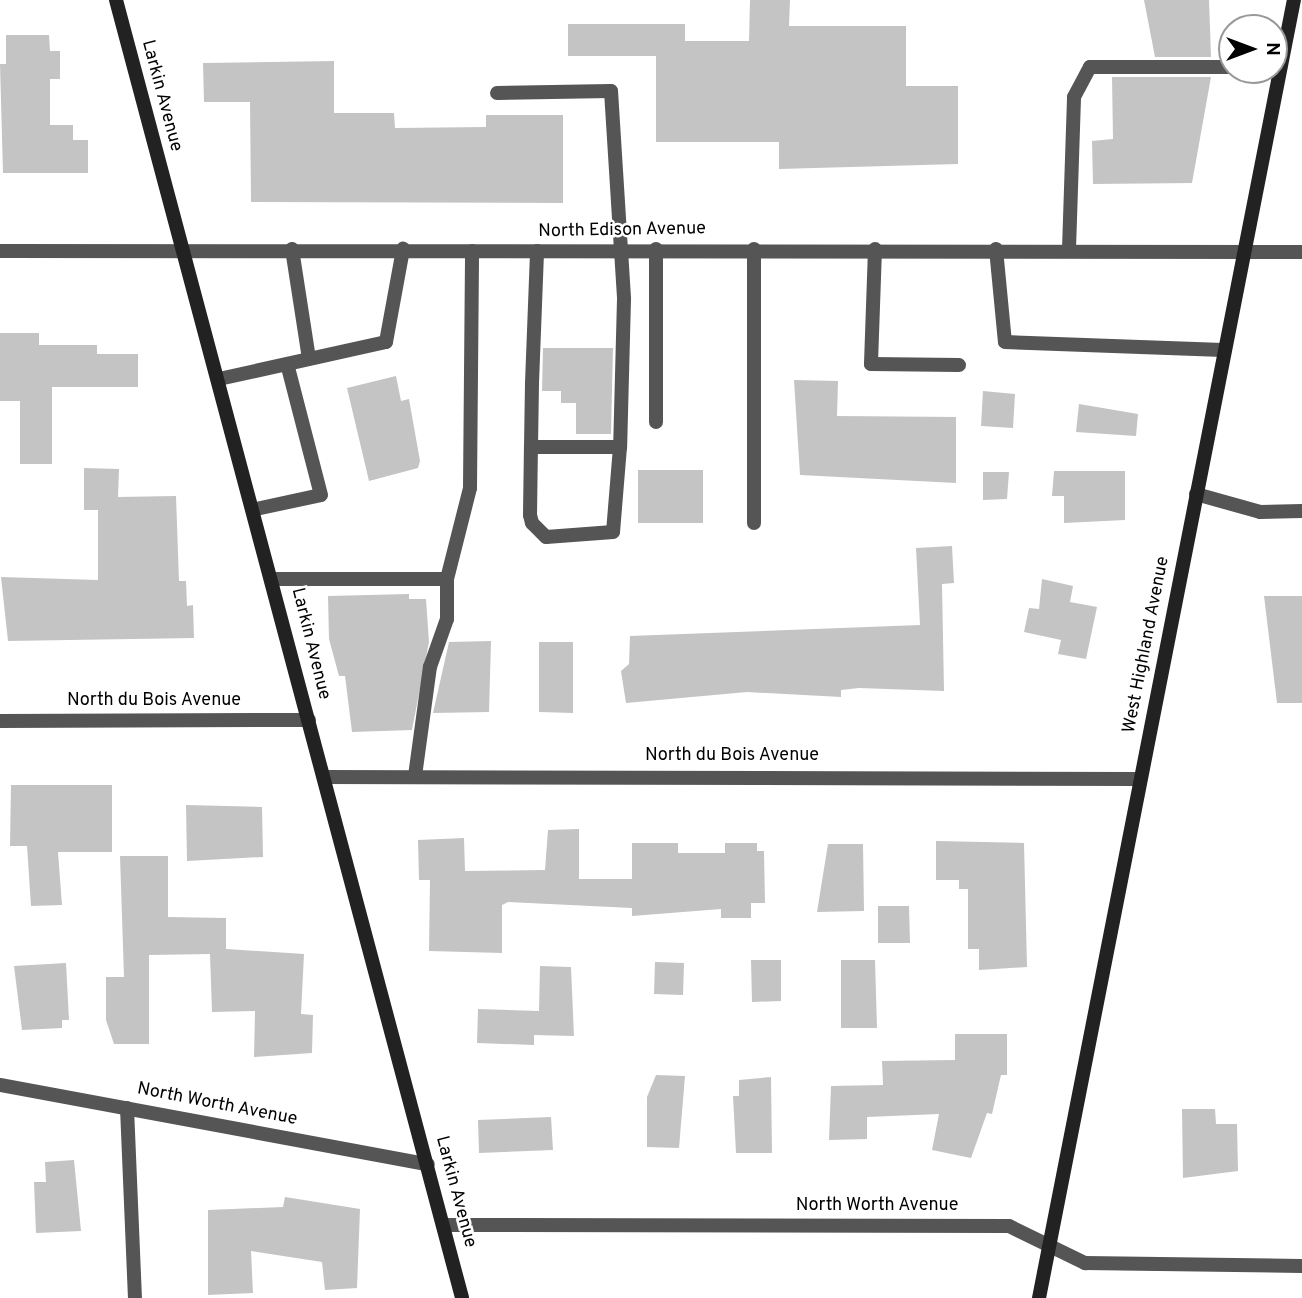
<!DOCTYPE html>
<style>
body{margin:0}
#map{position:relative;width:1302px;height:1298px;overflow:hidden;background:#fff;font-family:Overpass,sans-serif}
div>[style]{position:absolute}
.building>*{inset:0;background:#c4c4c4}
.service>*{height:14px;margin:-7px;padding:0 7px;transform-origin:7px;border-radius:7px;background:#555}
.minor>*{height:14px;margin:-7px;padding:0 7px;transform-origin:7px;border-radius:7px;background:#555}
.secondary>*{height:14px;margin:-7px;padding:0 7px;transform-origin:7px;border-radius:7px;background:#222}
span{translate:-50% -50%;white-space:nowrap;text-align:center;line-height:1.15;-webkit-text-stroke:5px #fff;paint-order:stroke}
.street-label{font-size:18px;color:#000}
.north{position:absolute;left:1218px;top:14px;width:70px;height:70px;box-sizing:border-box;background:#fff;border:2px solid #999;border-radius:50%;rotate:90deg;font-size:19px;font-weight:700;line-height:28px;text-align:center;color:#000}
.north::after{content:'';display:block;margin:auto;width:24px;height:32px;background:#000;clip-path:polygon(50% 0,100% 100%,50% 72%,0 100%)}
</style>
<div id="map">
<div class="building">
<i style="clip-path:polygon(750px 0,790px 0,789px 26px,906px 26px,906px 86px,958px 86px,958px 164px,779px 169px,779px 142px,656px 142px,656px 56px,568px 56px,568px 24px,685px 24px,685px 41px,749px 41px)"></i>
<i style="clip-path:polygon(1144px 0,1209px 0,1211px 57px,1155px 57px)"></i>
<i style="clip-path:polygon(6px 35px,49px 35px,50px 51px,60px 51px,60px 79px,50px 79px,50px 125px,73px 125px,73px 140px,88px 140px,88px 173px,3px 173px,0 64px,6px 64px)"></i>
<i style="clip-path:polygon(334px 61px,334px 113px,394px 113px,395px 128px,486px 127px,486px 115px,563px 115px,563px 203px,251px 202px,250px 102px,204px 102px,203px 63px)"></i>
<i style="clip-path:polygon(1112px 77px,1211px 77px,1192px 183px,1093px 184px,1092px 141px,1113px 139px)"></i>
<i style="clip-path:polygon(0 333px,39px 333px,39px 345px,97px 345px,97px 354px,138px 354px,138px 387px,52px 387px,52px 464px,20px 464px,20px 401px,0 401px)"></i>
<i style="clip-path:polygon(543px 348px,613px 348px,611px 434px,576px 434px,576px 403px,561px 403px,561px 391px,542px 391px)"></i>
<i style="clip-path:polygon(396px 376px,401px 401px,409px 399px,420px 461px,418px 468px,369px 481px,347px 388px)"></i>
<i style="clip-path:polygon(794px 380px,838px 381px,837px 416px,956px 417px,956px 483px,800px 475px)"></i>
<i style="clip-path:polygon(983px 391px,1015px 394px,1013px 428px,981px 426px)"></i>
<i style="clip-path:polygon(1079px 404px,1138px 414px,1136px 436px,1076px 432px)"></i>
<i style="clip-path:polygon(84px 468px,119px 469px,118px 497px,176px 496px,179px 581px,186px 581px,187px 606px,193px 605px,194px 638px,8px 641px,1px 577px,98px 580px,98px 510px,84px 510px)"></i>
<i style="clip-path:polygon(638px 470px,703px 470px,703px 523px,638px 523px)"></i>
<i style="clip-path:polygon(1054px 471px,1125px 471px,1125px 520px,1064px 523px,1064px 496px,1052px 496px)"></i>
<i style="clip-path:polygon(983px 472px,1009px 472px,1007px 499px,983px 500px)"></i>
<i style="clip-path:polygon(952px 546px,954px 583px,942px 584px,944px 691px,859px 688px,841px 690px,841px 697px,747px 692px,626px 703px,621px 671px,629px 664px,630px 636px,920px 625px,916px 548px)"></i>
<i style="clip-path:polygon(1042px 579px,1073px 586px,1070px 602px,1097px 607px,1086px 659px,1058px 654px,1061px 640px,1024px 632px,1029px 608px,1039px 609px)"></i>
<i style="clip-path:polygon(409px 594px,409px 599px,426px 599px,429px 642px,412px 730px,352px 732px,345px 676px,339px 676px,329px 639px,328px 596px)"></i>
<i style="clip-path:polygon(1264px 596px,1302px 596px,1302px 703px,1277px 703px)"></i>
<i style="clip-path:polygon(491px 641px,489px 712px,433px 713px,449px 642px)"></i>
<i style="clip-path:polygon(539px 642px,573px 642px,573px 713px,539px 712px)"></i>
<i style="clip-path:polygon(11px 785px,112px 785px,112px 852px,58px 852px,62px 905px,31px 906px,27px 846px,10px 846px)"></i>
<i style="clip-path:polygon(186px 805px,262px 807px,263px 857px,187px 861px)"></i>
<i style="clip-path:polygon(579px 829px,579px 879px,632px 879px,632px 843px,678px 843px,678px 853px,725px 853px,725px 843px,757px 843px,757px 851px,764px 851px,765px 903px,751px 903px,751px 918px,721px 918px,721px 909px,632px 916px,632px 908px,508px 902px,502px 905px,502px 953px,429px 951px,430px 880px,419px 880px,418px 840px,464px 838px,465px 871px,545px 870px,548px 830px)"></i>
<i style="clip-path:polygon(936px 841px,1024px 843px,1027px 967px,979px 970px,979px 949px,968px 949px,968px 889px,959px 889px,959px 880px,936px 880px)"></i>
<i style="clip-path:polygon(828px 844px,863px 844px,864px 911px,817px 912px)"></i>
<i style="clip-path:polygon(120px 856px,168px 856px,168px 917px,226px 918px,226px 949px,304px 954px,301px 1014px,313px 1015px,312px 1053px,254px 1057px,255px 1011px,212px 1012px,210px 954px,149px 955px,149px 1044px,114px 1044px,106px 1020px,106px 977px,124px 977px)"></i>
<i style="clip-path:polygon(878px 906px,909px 906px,910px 943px,878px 943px)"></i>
<i style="clip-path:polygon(751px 960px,781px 960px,781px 1001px,752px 1002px)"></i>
<i style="clip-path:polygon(841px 960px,875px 960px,877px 1028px,841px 1028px)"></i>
<i style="clip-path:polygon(655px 962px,684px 963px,683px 995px,654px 994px)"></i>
<i style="clip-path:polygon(66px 963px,69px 1020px,62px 1020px,62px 1028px,22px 1030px,14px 966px)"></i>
<i style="clip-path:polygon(540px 966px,571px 967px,574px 1036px,534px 1035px,534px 1045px,477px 1043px,478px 1009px,539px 1011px)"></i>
<i style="clip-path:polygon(955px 1034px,1007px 1034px,1007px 1075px,1001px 1075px,992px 1114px,987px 1113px,971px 1158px,932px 1150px,939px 1114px,867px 1117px,867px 1139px,829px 1140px,831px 1086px,883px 1085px,882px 1061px,955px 1060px)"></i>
<i style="clip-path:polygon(656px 1075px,685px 1076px,679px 1148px,647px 1147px,647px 1097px)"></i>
<i style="clip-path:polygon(771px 1077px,772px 1153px,736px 1153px,733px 1096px,739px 1096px,739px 1080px)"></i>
<i style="clip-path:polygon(1182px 1109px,1215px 1109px,1216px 1124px,1237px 1124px,1238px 1171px,1183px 1178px)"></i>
<i style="clip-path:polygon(551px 1117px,553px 1150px,479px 1153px,478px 1120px)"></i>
<i style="clip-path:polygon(74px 1160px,81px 1231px,36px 1233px,34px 1182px,46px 1182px,45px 1162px)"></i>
<i style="clip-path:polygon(285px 1197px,360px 1209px,357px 1288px,325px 1290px,322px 1262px,251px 1251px,253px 1293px,208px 1295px,208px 1210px,283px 1207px)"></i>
</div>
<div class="service">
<i style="left:497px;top:93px;width:114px;rotate:-1deg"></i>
<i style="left:611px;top:91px;width:208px;rotate:86.4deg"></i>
<i style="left:624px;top:299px;width:148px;rotate:91.5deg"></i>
<i style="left:292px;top:249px;width:111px;rotate:81.2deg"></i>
<i style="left:656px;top:249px;width:173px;rotate:90deg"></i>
<i style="left:754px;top:249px;width:274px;rotate:90deg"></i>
<i style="left:875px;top:249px;width:115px;rotate:92deg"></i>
<i style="left:871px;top:364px;width:88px;rotate:0.7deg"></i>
<i style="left:996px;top:249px;width:93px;rotate:84.5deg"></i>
<i style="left:1005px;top:342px;width:218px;rotate:2.1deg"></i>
<i style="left:1069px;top:249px;width:152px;rotate:-88.1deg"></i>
<i style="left:1074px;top:97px;width:34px;rotate:-62deg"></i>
<i style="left:1090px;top:67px;width:142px"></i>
<i style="left:219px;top:379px;width:171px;rotate:-12.5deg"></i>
<i style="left:386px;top:342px;width:95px;rotate:-79.6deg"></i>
<i style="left:531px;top:447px;width:89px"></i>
<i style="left:620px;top:447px;width:85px;rotate:94.7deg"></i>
<i style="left:613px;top:532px;width:67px;rotate:175.7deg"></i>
<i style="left:546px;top:537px;width:20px;rotate:-135deg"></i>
<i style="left:532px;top:523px;width:8px;rotate:-104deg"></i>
<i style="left:530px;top:515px;width:68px;rotate:-89.2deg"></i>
<i style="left:531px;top:447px;width:64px;rotate:-89.1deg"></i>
<i style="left:532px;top:383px;width:132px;rotate:-87.8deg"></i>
<i style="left:1196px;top:494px;width:66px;rotate:15.7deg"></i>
<i style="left:1260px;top:512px;width:42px;rotate:-1.4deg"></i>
<i style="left:256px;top:509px;width:66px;rotate:-12.2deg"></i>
<i style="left:321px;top:495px;width:135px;rotate:-104.5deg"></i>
<i style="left:273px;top:579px;width:174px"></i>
<i style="left:415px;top:776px;width:110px;rotate:-82.2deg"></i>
<i style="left:430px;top:667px;width:51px;rotate:-70.5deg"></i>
<i style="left:447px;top:619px;width:40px;rotate:-90deg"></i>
<i style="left:447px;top:579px;width:94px;rotate:-75.8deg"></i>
<i style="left:470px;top:488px;width:237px;rotate:-89.5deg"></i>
</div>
<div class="minor">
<i style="left:0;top:251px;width:1302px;rotate:0.04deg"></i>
<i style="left:0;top:721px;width:309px;rotate:-0.2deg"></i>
<i style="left:324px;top:777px;width:816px;rotate:0.14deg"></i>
<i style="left:0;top:1085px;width:435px;rotate:10.5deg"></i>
<i style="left:127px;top:1108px;width:190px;rotate:87.6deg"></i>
<i style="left:444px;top:1225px;width:565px;rotate:0.1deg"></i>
<i style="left:1009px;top:1226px;width:85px;rotate:26deg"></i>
<i style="left:1085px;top:1263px;width:217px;rotate:0.8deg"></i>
</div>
<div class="secondary">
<i style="left:116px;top:0;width:1343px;rotate:75.07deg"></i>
<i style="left:1039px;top:1298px;width:1323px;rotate:-78.89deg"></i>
</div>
<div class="street-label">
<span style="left:161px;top:96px;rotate:75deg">Larkin Avenue</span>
<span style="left:622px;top:231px;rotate:-1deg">North Edison Avenue</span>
<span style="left:310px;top:644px;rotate:76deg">Larkin Avenue</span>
<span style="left:1147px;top:645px;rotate:-79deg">West Highland Avenue</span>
<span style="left:154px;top:701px">North du Bois Avenue</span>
<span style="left:732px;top:756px">North du Bois Avenue</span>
<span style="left:217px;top:1105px;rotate:11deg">North Worth Avenue</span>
<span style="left:455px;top:1192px;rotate:75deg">Larkin Avenue</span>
<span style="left:877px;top:1206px">North Worth Avenue</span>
</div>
<div class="north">N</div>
</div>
